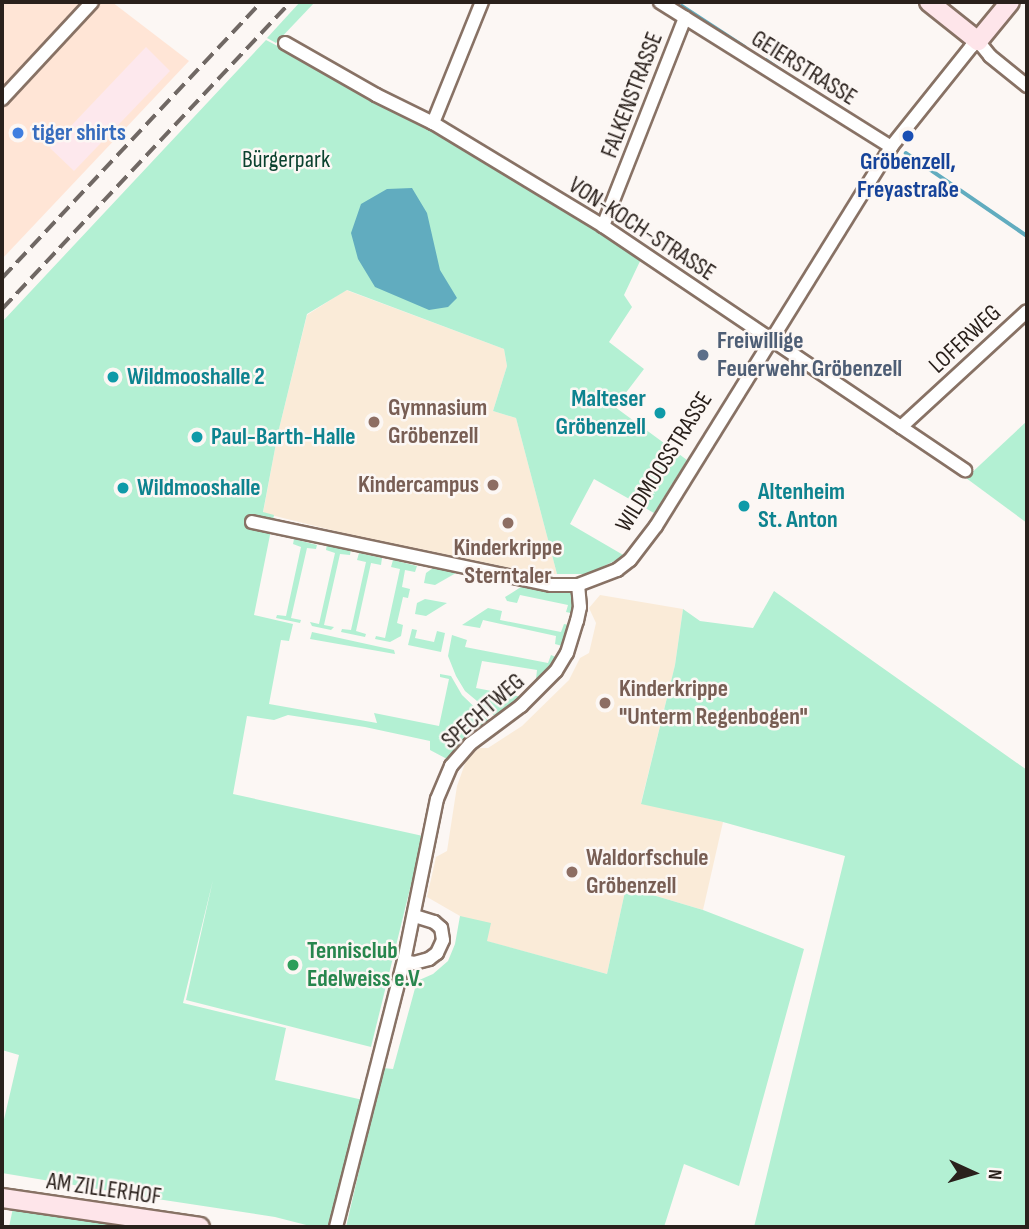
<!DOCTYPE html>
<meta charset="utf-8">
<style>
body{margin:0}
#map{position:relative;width:1029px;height:1229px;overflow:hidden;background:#fcf7f4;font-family:"Sofia Sans Condensed",sans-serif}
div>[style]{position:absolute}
.built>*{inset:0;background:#ffe5d6}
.industrial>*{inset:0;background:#fde8ed}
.education>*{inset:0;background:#faebd8}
.green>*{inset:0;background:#b3f0d3}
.water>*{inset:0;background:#61acbf}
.stream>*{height:3.5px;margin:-1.75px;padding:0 1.75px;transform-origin:1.75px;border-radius:1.75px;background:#61acbf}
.roads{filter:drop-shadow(2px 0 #887265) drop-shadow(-2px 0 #887265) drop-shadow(0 2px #887265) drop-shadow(0 -2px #887265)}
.street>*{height:12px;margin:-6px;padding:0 6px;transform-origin:6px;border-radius:6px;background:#fff}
.secondary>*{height:18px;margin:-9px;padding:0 9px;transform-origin:9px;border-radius:9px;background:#fee5ea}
.rail>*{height:3.5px;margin-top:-1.75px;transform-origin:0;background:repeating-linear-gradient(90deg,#706864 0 14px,transparent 0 21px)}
.dots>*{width:19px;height:19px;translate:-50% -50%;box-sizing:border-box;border:4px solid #fcf7f4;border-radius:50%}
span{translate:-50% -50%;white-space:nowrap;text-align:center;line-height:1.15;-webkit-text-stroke:5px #fcf7f4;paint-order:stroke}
.street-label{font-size:24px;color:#2a211c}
.shop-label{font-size:24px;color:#366cbe;font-weight:700}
.left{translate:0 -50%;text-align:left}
.park-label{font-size:24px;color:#0b422f}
.transit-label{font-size:24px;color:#164399;font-weight:700}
.service-label{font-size:24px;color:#4e5e75;font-weight:700}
.culture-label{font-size:24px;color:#0d838f;font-weight:700}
.right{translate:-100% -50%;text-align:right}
.education-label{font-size:24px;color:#785e54;font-weight:700}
.leisure-label{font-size:24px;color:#27864d;font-weight:700}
.frame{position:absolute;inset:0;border:4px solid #2a211c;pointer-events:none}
.north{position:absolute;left:938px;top:1138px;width:70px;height:70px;-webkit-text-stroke:5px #fcf7f4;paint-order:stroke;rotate:94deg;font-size:19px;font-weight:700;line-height:28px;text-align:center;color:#2a211c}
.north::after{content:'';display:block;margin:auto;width:24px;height:32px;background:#2a211c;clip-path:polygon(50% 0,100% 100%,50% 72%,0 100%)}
</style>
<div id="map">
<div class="built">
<i style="clip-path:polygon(2px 2px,112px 2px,189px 61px,2px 259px)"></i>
</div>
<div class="industrial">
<i style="clip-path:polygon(146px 47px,170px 71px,74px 171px,50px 148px)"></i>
</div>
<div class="education">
<i style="clip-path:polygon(346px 290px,504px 349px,507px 366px,493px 411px,516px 418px,557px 574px,541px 574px,351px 535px,263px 513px,278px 433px,307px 315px)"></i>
<i style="clip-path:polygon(600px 595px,683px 609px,675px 665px,641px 803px,723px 822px,703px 910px,626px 887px,607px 974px,486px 941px,460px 916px,427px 897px,436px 857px,447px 851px,457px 786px,467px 758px,479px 748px,488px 748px,522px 726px,569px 680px,580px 658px,589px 653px,596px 623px,589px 608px)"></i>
</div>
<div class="green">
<i style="clip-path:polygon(300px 2px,315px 2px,276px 43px,267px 38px)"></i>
<i style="clip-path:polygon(266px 40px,430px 125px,642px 257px,624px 295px,632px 307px,609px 342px,644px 369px,615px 407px,687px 460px,654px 513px,594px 479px,570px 524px,625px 556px,587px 574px,557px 574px,516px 418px,493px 411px,507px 366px,504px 349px,347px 290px,307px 314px,278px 433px,263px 512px,274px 515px,254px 615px,293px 624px,289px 641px,281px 640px,269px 704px,377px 723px,374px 713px,439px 726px,449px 679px,440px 677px,440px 674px,451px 676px,462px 695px,489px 721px,488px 725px,447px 759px,430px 750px,430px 741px,365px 727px,288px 715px,274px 720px,247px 716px,233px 794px,423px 836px,371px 1047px,186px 1000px,213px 880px,183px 1003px,286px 1028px,275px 1080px,363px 1100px,330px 1227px,314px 1227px,275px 1217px,144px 1197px,145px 1187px,124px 1182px,122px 1193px,2px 1173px,2px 1128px,19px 1055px,2px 1050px,2px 322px)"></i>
<i style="clip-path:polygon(1027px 421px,1027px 523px,966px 478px)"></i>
<i style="clip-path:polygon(294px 539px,317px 545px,316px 549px,307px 548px,291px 618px,301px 620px,300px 623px,276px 618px,277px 615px,286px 616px,301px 547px,293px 544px)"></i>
<i style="clip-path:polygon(327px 544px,351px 549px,350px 555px,340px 554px,324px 625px,334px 627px,331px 630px,312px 626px,310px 622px,319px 624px,335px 553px,326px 550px)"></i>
<i style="clip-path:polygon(359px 553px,382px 558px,381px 565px,371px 563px,356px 631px,366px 634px,365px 637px,341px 632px,342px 629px,351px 630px,366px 562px,357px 560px)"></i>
<i style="clip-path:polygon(393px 560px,417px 566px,415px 572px,405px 570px,402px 587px,410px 589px,408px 598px,403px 597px,397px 623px,403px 625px,401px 636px,390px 642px,375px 639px,376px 636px,385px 638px,400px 569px,391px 567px)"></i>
<i style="clip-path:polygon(433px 568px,456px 573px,435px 585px,424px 583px,426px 573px)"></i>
<i style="clip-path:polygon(521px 587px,570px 591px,576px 598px,575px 614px,566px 612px,568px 605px,520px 595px,517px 603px,507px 601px,505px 597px)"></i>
<i style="clip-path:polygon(774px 591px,1027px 770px,1027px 1227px,754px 1227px,845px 856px,723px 822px,641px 804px,675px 665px,683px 609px,700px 621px,753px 628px)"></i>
<i style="clip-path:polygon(425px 599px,447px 603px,426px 616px,415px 614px,417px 603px)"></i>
<i style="clip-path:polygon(488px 608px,502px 611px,500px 620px,561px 632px,564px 624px,569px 625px,566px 647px,555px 644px,556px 636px,483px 620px,480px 628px,462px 625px)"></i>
<i style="clip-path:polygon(412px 629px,417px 630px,415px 638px,434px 642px,437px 631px,445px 633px,441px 652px,408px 645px)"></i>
<i style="clip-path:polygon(312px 632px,394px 650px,395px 654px,310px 639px)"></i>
<i style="clip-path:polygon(452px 635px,467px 640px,465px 647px,548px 663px,551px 655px,558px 658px,544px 680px,536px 679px,537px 670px,482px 661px,476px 688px,528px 698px,501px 717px,495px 716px,465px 691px,456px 676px,448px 656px)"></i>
<i style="clip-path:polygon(626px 887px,703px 910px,804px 949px,739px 1186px,684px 1164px,664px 1227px,346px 1227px,383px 1068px,393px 1069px,417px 981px,433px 974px,448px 961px,455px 944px,460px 916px,491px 923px,487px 941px,607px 974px)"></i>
<i style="clip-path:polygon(13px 1208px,139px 1227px,9px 1227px)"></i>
</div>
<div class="water">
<i style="clip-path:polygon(412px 188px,427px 213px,440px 270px,457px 298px,448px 307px,429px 310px,375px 287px,358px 259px,351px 233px,361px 204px,387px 189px)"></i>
</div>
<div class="stream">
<i style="left:682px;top:6px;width:75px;rotate:33.1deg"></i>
<i style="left:766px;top:60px;width:23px;rotate:34deg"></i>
<i style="left:906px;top:153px;width:147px;rotate:34.4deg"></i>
</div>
<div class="roads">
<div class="street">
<i style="left:660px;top:2px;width:273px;rotate:32.1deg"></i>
<i style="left:285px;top:43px;width:105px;rotate:29.7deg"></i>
<i style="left:376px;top:95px;width:64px;rotate:26.2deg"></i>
<i style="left:433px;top:123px;width:199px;rotate:31.2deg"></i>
<i style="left:603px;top:226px;width:437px;rotate:34deg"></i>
<i style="left:2px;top:99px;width:132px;rotate:-47.1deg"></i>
<i style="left:433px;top:123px;width:131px;rotate:-68deg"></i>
<i style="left:603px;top:226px;width:224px;rotate:-68.5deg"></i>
<i style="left:901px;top:427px;width:171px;rotate:-42.6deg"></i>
<i style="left:252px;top:522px;width:306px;rotate:11.9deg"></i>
<i style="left:551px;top:585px;width:27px"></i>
<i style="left:578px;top:585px;width:42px;rotate:-21deg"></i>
<i style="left:617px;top:570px;width:16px;rotate:-38deg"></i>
<i style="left:630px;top:560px;width:43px;rotate:-52.6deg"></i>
<i style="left:656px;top:526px;width:446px;rotate:-58.2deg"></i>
<i style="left:891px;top:147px;width:128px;rotate:-51.3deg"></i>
<i style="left:971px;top:47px;width:9px;rotate:-41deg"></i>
<i style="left:978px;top:41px;width:19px;rotate:51deg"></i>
<i style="left:990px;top:56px;width:48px;rotate:39deg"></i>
<i style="left:404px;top:961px;width:10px;rotate:11deg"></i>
<i style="left:414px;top:963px;width:16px;rotate:-15deg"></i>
<i style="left:429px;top:959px;width:10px;rotate:-37deg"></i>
<i style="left:437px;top:953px;width:14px;rotate:-65deg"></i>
<i style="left:443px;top:940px;width:12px;rotate:-99deg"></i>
<i style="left:441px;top:928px;width:9px;rotate:-139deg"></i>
<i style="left:434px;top:922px;width:21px;rotate:-163deg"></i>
<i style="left:336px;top:1227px;width:275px;rotate:-75.7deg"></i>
<i style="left:404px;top:961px;width:165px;rotate:-78.5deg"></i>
<i style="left:437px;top:799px;width:36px;rotate:-67deg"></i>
<i style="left:451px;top:766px;width:29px;rotate:-49deg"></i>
<i style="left:470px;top:744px;width:64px;rotate:-36.7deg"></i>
<i style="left:521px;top:706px;width:49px;rotate:-45deg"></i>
<i style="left:556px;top:671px;width:21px;rotate:-59deg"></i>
<i style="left:567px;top:653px;width:34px;rotate:-73deg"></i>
<i style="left:577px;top:621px;width:14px;rotate:-78deg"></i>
<i style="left:580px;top:607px;width:22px;rotate:-95deg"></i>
</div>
<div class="secondary">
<i style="left:929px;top:2px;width:63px;rotate:38.5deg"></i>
<i style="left:978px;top:41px;width:50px;rotate:-50.6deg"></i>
<i style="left:2px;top:1198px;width:200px;rotate:8.3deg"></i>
</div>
</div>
<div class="rail">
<i style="left:2px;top:278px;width:378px;rotate:-46.8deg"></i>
<i style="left:2px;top:309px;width:421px;rotate:-46.8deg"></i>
</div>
<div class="dots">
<i style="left:18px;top:133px;background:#3f7fe0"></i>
<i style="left:908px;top:136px;background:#1a4fb4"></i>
<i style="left:703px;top:355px;background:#5c6f8a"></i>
<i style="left:113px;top:377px;background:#0f9aa8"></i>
<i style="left:660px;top:413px;background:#0f9aa8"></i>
<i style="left:374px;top:422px;background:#8d6e63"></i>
<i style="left:197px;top:437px;background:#0f9aa8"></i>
<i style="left:493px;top:485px;background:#8d6e63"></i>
<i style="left:123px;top:488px;background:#0f9aa8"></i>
<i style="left:744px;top:506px;background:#0f9aa8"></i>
<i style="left:508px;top:523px;background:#8d6e63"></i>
<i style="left:605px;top:703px;background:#8d6e63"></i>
<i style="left:572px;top:872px;background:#8d6e63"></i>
<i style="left:293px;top:965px;background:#2e9e5b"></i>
</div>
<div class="street-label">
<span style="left:804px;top:68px;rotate:32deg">GEIERSTRASSE</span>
<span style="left:632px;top:95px;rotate:-69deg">FALKENSTRASSE</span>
<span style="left:642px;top:229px;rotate:33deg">VON-KOCH-STRASSE</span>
<span style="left:965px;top:339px;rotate:-43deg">LOFERWEG</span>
<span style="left:664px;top:462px;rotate:-58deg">WILDMOOSSTRASSE</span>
<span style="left:483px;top:711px;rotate:-41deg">SPECHTWEG</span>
<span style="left:104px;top:1189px;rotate:8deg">AM ZILLERHOF</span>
</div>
<div class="shop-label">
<span class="left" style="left:32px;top:133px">tiger shirts</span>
</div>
<div class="park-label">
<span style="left:286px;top:160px">Bürgerpark</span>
</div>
<div class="transit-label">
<span style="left:908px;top:176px">Gröbenzell,<br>Freyastraße</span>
</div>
<div class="service-label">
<span class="left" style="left:717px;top:355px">Freiwillige<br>Feuerwehr Gröbenzell</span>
</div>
<div class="culture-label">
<span class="left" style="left:127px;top:377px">Wildmooshalle 2</span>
<span class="right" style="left:646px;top:413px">Malteser<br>Gröbenzell</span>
<span class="left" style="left:211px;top:437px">Paul-Barth-Halle</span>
<span class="left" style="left:137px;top:488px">Wildmooshalle</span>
<span class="left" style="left:758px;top:506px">Altenheim<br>St. Anton</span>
</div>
<div class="education-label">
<span class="left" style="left:388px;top:422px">Gymnasium<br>Gröbenzell</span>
<span class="right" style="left:479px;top:485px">Kindercampus</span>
<span style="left:508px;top:562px">Kinderkrippe<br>Sterntaler</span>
<span class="left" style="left:619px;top:703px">Kinderkrippe<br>"Unterm Regenbogen"</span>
<span class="left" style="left:586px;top:872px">Waldorfschule<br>Gröbenzell</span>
</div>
<div class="leisure-label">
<span class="left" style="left:307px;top:965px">Tennisclub<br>Edelweiss e.V.</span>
</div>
<div class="frame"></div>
<div class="north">N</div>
</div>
